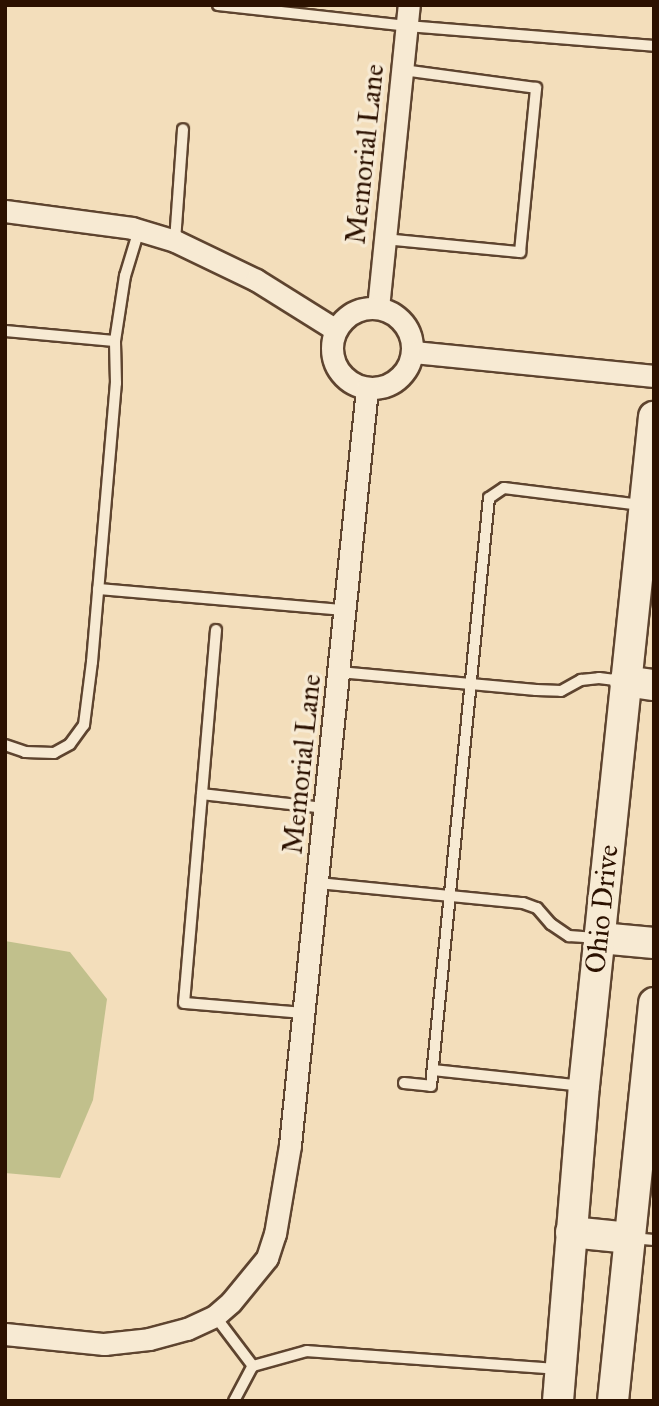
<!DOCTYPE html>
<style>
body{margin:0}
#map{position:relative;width:659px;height:1406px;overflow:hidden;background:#f3debb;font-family:"IM FELL Great Primer",serif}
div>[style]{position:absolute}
.green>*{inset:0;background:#c1c08c}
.roads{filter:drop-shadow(2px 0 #5e442f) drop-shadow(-2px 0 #5e442f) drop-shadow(0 2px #5e442f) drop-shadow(0 -2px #5e442f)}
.service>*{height:10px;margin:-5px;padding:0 5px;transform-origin:5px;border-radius:5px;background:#f7ead3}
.minor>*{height:21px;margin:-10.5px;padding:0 10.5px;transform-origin:10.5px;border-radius:10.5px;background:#f7ead3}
.minor>.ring{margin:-10.5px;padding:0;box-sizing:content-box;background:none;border:21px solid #f7ead3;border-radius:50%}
.secondary>*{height:30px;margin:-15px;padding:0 15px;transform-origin:15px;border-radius:15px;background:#f7ead3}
span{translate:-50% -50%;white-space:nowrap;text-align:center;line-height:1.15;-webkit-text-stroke:7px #f7ead3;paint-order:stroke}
.street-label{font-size:28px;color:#2c1100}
.frame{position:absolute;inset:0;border:7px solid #2c1100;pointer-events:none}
</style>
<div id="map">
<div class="green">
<i style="clip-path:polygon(5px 941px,70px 952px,107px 999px,93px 1100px,60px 1178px,5px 1173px)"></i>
</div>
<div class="roads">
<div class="service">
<i style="left:218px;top:5px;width:190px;rotate:6.3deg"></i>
<i style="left:407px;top:26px;width:248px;rotate:4.6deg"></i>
<i style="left:384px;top:239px;width:137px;rotate:5.5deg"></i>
<i style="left:520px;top:252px;width:165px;rotate:-84.4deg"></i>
<i style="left:536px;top:88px;width:135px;rotate:-172.3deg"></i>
<i style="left:175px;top:241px;width:112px;rotate:-85.9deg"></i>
<i style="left:5px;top:331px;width:110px;rotate:5.2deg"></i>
<i style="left:98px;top:589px;width:248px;rotate:4.9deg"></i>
<i style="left:216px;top:630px;width:374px;rotate:94.9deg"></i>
<i style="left:184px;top:1003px;width:118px;rotate:4.8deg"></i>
<i style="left:339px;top:672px;width:198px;rotate:5.2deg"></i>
<i style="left:536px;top:690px;width:25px;rotate:2deg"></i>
<i style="left:561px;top:691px;width:23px;rotate:-29deg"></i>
<i style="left:581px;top:680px;width:18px;rotate:-6deg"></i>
<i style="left:599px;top:678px;width:24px;rotate:7deg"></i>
<i style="left:5px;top:745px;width:21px;rotate:19deg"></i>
<i style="left:25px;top:752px;width:29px;rotate:2deg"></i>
<i style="left:54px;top:753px;width:18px;rotate:-29deg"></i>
<i style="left:70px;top:744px;width:24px;rotate:-54deg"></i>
<i style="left:84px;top:725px;width:64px;rotate:-82.8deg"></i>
<i style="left:92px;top:662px;width:280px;rotate:-85.1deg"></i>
<i style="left:116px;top:383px;width:42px;rotate:-91.4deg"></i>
<i style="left:115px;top:341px;width:66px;rotate:-81.3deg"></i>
<i style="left:125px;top:276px;width:48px;rotate:-73.1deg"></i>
<i style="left:202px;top:794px;width:124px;rotate:6.5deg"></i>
<i style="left:318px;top:883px;width:206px;rotate:5.6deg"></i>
<i style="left:523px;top:903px;width:15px;rotate:20deg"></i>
<i style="left:537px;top:908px;width:21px;rotate:49deg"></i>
<i style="left:551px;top:924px;width:22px;rotate:34deg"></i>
<i style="left:569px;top:936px;width:27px;rotate:4deg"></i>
<i style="left:433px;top:1070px;width:151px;rotate:6.1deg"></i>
<i style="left:404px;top:1083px;width:27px;rotate:6deg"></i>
<i style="left:431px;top:1086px;width:591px;rotate:-84.37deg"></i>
<i style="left:489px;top:498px;width:18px;rotate:-34deg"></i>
<i style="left:504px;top:488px;width:138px;rotate:7.1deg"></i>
<i style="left:632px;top:1238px;width:22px;rotate:5deg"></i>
<i style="left:215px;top:1316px;width:63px;rotate:52.8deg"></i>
<i style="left:234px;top:1401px;width:40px;rotate:-62deg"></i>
<i style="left:253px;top:1366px;width:56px;rotate:-15.5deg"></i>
<i style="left:307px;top:1351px;width:252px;rotate:4.1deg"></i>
</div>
<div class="minor">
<i style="left:5px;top:211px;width:128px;rotate:7.6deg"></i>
<i style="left:132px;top:228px;width:45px;rotate:16.8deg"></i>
<i style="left:175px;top:241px;width:90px;rotate:25.7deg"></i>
<i style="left:256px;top:280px;width:94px;rotate:32deg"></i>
<i style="left:378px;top:308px;width:305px;rotate:-84.2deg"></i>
<i class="ring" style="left:332px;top:308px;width:59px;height:59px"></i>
<i style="left:414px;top:352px;width:241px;rotate:5.7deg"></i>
<i style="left:5px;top:1334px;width:100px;rotate:5.8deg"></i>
<i style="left:104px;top:1344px;width:45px;rotate:-6.3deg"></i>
<i style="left:149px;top:1339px;width:39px;rotate:-15deg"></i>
<i style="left:187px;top:1329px;width:31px;rotate:-25deg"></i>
<i style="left:215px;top:1316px;width:21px;rotate:-41deg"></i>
<i style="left:231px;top:1302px;width:57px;rotate:-50.7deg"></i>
<i style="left:267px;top:1258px;width:25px;rotate:-72deg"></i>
<i style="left:275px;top:1234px;width:90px;rotate:-80.4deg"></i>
<i style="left:290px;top:1145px;width:761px;rotate:-84.19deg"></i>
</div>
<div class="secondary">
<i style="left:625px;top:681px;width:29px;rotate:8deg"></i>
<i style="left:600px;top:938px;width:54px;rotate:5.3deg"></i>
<i style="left:571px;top:1232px;width:59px;rotate:5.8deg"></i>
<i style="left:558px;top:1401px;width:316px;rotate:-85.3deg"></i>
<i style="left:584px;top:1086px;width:673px;rotate:-84.03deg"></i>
<i style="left:613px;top:1401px;width:400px;rotate:-84.1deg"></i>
</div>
</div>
<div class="street-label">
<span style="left:365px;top:154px;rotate:-84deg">Memorial Lane</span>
<span style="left:302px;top:764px;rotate:-84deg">Memorial Lane</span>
<span style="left:602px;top:909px;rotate:-84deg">Ohio Drive</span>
</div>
<div class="frame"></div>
</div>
